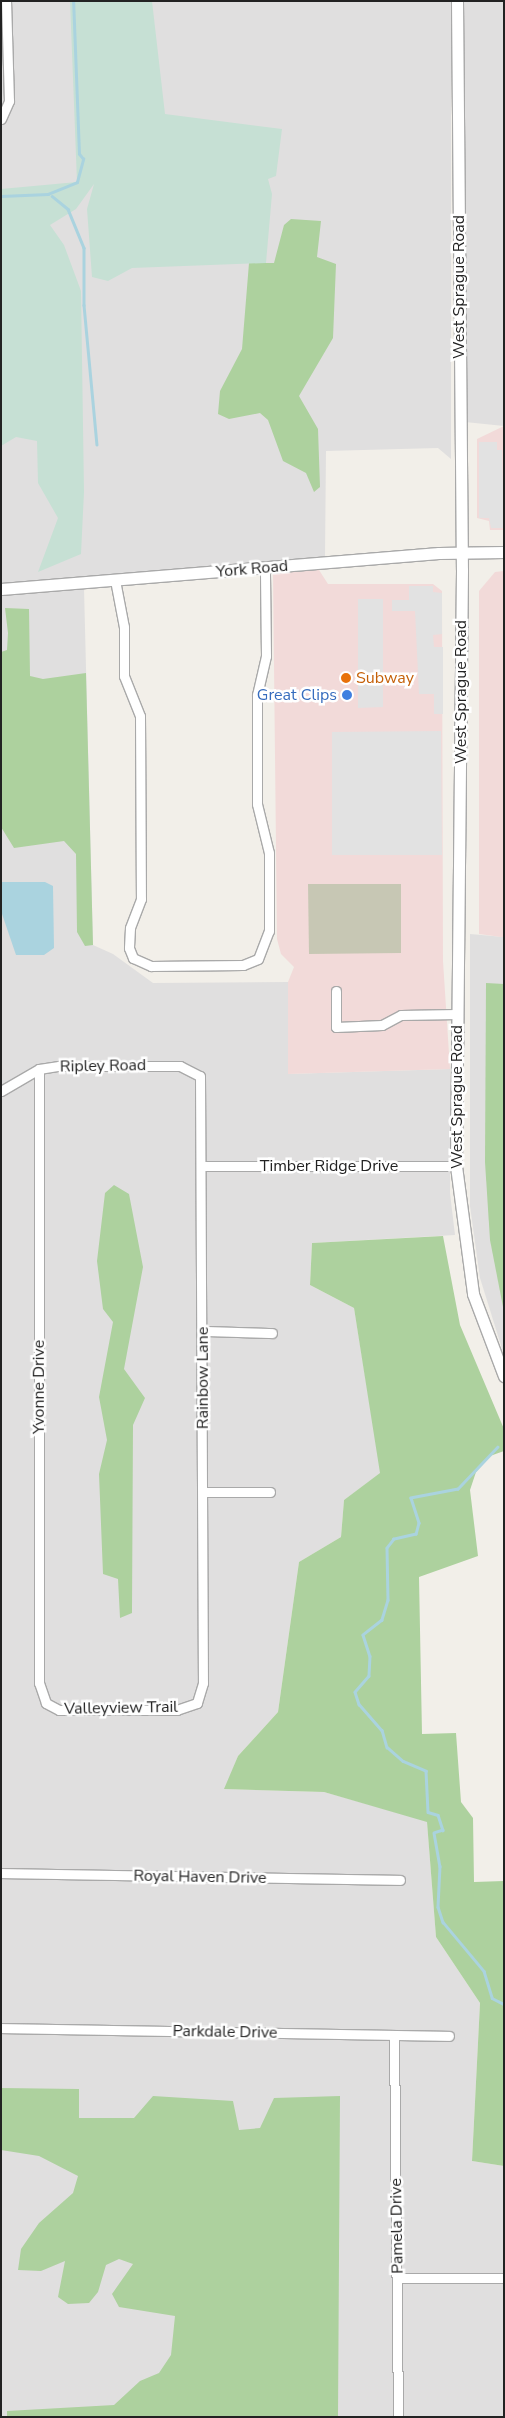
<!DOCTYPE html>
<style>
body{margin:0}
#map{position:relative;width:505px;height:2418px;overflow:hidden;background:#f2efe9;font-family:"Nunito Sans",sans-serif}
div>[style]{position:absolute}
.residential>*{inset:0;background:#e0dfdf}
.commercial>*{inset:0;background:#f2dad9}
.construction>*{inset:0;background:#c7c7b4}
.forest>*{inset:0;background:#add19e}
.wetland>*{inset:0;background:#c6e0d4}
.parking>*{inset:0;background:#e2e2e2}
.water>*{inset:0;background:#aad3df}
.stream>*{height:2.5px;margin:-1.25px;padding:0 1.25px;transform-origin:1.25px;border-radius:1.25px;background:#aad3df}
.roads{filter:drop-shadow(1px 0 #a9a9a9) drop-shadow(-1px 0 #a9a9a9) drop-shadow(0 1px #a9a9a9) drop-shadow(0 -1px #a9a9a9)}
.minor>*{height:9px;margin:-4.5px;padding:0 4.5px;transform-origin:4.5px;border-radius:4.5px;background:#fff}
.tertiary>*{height:11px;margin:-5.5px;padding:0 5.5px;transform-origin:5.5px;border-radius:5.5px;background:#fff}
.dots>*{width:14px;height:14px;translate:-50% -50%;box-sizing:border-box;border:2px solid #fff;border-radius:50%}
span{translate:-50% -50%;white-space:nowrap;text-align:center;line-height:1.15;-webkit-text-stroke:5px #fff;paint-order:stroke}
.street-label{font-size:16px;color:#222}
.food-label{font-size:16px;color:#c56008}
.left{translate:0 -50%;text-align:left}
.shop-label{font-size:16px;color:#366cbe}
.right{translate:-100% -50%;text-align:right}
.frame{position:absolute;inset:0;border:2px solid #222;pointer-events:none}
</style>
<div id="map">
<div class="residential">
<i style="clip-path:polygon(1px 1px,451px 1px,451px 459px,438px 448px,326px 451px,325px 557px,1px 586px)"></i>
<i style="clip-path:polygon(463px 1px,504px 1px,504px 426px,465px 422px)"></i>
<i style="clip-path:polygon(84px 588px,93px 945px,113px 954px,153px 983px,288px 982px,288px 1074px,450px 1069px,450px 1193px,455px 1235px,312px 1243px,310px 1285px,354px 1308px,381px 1473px,344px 1500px,341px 1537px,299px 1562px,278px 1712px,238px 1756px,225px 1789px,324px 1792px,427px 1821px,436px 1937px,480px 2003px,472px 2161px,504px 2166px,504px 2417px,1px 2417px,1px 595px)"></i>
<i style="clip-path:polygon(470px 934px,504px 937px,504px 1355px,480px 1278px,470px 1206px)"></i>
</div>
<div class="commercial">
<i style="clip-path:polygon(504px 426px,504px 530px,490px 530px,489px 521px,477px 518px,477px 439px)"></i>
<i style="clip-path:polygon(319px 570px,328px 584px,433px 584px,442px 591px,443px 961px,450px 1069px,288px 1074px,288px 982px,294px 967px,281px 954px,277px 939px,273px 573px)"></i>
<i style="clip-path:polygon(504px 571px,504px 937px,501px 937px,479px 934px,479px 591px,495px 572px)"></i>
</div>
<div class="construction">
<i style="clip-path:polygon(308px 884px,401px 884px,401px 953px,309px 954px)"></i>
</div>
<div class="forest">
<i style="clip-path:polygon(291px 219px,321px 221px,317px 257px,336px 264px,333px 338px,299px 396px,318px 429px,320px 487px,314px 492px,306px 473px,283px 461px,268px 420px,260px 413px,229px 419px,218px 414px,220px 391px,242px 349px,249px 263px,274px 263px,284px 225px)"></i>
<i style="clip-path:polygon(5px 608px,29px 609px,30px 676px,43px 679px,86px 673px,93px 945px,85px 946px,77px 932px,76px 854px,64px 841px,14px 848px,1px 827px,1px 652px,7px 650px,8px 633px)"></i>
<i style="clip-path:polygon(486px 983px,504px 984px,504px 1312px,490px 1240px,485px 1162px)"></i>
<i style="clip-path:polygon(114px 1185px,129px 1194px,143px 1267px,124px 1369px,145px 1398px,133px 1425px,132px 1613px,120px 1618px,118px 1579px,103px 1574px,99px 1474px,107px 1440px,99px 1397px,113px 1322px,103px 1309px,97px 1261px,105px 1193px)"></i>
<i style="clip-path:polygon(443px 1236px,460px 1325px,504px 1429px,504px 1451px,490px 1456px,476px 1472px,470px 1490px,478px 1556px,419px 1577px,422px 1734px,456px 1733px,461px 1802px,473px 1818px,474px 1882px,504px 1881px,504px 2166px,472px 2161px,480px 2003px,436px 1937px,427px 1822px,324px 1792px,224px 1789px,238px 1756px,278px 1712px,299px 1562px,341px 1537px,344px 1500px,380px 1473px,354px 1308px,310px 1285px,312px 1243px)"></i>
<i style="clip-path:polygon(1px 2088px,79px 2089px,79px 2118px,134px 2118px,153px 2096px,233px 2101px,239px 2130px,260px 2128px,274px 2098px,340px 2096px,338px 2417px,7px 2417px,7px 2411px,114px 2405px,140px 2381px,159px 2373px,171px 2355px,175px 2316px,119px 2307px,112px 2294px,133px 2264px,119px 2259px,106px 2265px,98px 2292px,89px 2303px,68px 2304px,58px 2297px,65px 2261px,41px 2271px,18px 2270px,21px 2249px,39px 2223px,73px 2193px,78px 2176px,39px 2156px,1px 2150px)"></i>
</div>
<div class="wetland">
<i style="clip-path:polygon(70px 1px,152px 1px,165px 114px,282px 129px,276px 176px,268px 179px,272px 194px,266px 263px,132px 268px,108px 281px,92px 277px,87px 209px,94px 184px,76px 209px,50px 225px,64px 245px,81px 291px,84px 492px,81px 554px,38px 572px,58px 518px,38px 483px,37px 441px,16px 437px,1px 446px,1px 189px,77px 182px)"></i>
</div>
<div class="parking">
<i style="clip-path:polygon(479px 442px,497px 442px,497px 450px,502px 450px,504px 528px,491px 528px,489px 518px,479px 518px)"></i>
<i style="clip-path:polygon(409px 586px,433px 586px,433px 592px,442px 593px,442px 634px,433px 635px,434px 647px,443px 647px,443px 714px,434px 714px,434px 694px,419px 694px,415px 611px,392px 611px,392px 600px,409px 600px)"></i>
<i style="clip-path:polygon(358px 599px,383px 599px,383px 707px,358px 708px)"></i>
<i style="clip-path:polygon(441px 731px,442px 855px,332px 855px,332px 732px)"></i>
</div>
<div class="water">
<i style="clip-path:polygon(2px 882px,45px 882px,53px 886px,54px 948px,44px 955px,16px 955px,1px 911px)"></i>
</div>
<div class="stream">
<i style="left:1px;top:196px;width:47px;rotate:-2.4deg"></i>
<i style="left:48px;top:194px;width:31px;rotate:-22deg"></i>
<i style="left:77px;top:182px;width:24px;rotate:-75deg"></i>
<i style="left:83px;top:159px;width:6px;rotate:-129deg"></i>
<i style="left:79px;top:154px;width:153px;rotate:-92.2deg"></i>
<i style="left:52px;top:196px;width:21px;rotate:39deg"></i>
<i style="left:68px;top:209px;width:42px;rotate:67.7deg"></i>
<i style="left:84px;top:248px;width:57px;rotate:90deg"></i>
<i style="left:84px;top:305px;width:140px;rotate:84.7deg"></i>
<i style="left:498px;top:1447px;width:58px;rotate:133.6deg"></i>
<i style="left:458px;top:1489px;width:48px;rotate:169.2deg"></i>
<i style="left:411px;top:1498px;width:26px;rotate:72deg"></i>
<i style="left:419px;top:1523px;width:11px;rotate:105deg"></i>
<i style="left:416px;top:1534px;width:23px;rotate:167deg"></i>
<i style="left:394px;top:1539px;width:11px;rotate:128deg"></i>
<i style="left:387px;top:1548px;width:52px;rotate:88.9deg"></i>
<i style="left:388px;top:1600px;width:21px;rotate:107deg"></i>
<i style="left:382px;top:1620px;width:24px;rotate:142deg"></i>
<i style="left:363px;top:1635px;width:22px;rotate:72deg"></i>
<i style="left:370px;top:1656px;width:20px;rotate:93deg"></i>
<i style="left:369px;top:1676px;width:21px;rotate:131deg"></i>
<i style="left:355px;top:1692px;width:13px;rotate:72deg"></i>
<i style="left:359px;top:1704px;width:35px;rotate:49deg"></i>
<i style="left:382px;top:1730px;width:18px;rotate:74deg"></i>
<i style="left:387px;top:1747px;width:21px;rotate:41deg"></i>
<i style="left:403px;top:1761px;width:25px;rotate:23deg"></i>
<i style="left:426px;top:1771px;width:41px;rotate:87.2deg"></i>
<i style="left:428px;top:1812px;width:10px;rotate:17deg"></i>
<i style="left:438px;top:1815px;width:16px;rotate:72deg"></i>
<i style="left:443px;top:1830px;width:9px;rotate:162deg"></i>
<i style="left:434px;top:1833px;width:34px;rotate:80deg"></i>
<i style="left:440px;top:1866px;width:41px;rotate:92.8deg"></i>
<i style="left:438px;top:1907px;width:16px;rotate:72deg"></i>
<i style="left:443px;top:1922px;width:64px;rotate:50.1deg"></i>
<i style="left:484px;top:1971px;width:28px;rotate:73deg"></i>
<i style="left:492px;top:1998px;width:13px;rotate:27deg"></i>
</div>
<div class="roads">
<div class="minor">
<i style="left:1px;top:119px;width:20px;rotate:-66deg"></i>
<i style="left:9px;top:101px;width:100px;rotate:-91.7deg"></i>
<i style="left:115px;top:580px;width:48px;rotate:79.2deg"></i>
<i style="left:124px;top:627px;width:49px;rotate:90deg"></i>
<i style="left:124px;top:676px;width:43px;rotate:68.2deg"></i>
<i style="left:140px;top:716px;width:183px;rotate:89.7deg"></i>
<i style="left:141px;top:899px;width:31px;rotate:111deg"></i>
<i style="left:130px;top:928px;width:20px;rotate:93deg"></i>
<i style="left:129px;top:948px;width:11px;rotate:68deg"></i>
<i style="left:133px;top:958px;width:20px;rotate:24deg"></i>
<i style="left:151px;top:966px;width:92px;rotate:-0.6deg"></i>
<i style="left:243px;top:965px;width:16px;rotate:-22deg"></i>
<i style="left:258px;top:959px;width:30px;rotate:-69deg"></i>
<i style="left:269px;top:931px;width:78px;rotate:-90deg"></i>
<i style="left:269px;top:853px;width:50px;rotate:-103.8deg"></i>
<i style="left:257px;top:804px;width:109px;rotate:-90deg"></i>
<i style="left:257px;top:695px;width:40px;rotate:-77deg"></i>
<i style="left:266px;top:656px;width:88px;rotate:-90.7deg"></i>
<i style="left:336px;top:991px;width:36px;rotate:90deg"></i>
<i style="left:336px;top:1027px;width:46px;rotate:-2.5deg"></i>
<i style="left:382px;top:1025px;width:21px;rotate:-28deg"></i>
<i style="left:401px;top:1015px;width:56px;rotate:-1deg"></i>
<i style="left:1px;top:1091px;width:44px;rotate:-30.1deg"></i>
<i style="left:39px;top:1069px;width:20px;rotate:-9deg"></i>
<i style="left:59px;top:1066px;width:121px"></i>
<i style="left:180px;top:1066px;width:22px;rotate:27deg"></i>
<i style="left:200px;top:1076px;width:607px;rotate:89.72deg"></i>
<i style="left:203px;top:1683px;width:21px;rotate:107deg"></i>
<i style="left:197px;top:1703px;width:21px;rotate:161deg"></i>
<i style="left:177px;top:1710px;width:118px;rotate:180deg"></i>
<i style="left:59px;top:1710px;width:15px;rotate:-152deg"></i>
<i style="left:46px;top:1703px;width:21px;rotate:-109deg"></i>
<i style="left:39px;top:1683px;width:614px;rotate:-90deg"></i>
<i style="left:203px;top:1166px;width:253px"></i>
<i style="left:203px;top:1331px;width:69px;rotate:1.7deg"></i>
<i style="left:203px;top:1492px;width:67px"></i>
<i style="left:1px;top:1873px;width:399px;rotate:1deg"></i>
<i style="left:1px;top:2028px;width:448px;rotate:1deg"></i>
<i style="left:394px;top:2036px;width:381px;rotate:89.4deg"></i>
<i style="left:397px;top:2278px;width:107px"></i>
</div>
<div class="tertiary">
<i style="left:457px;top:1px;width:569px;rotate:89.5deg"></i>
<i style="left:462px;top:570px;width:596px;rotate:90.58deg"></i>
<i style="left:456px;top:1166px;width:129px;rotate:82.4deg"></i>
<i style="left:473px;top:1294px;width:88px;rotate:69.3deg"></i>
<i style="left:1px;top:589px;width:439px;rotate:-4.7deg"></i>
<i style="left:439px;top:553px;width:65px;rotate:-0.9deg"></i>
</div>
</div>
<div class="dots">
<i style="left:346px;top:678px;background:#e8710a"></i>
<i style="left:347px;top:695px;background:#3f7fe0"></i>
</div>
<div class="street-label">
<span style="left:459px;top:287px;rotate:-90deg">West Sprague Road</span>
<span style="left:252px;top:569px;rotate:-5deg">York Road</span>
<span style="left:461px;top:692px;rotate:-90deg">West Sprague Road</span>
<span style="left:103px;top:1066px;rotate:-1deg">Ripley Road</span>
<span style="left:457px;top:1097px;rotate:-90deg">West Sprague Road</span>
<span style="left:329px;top:1166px">Timber Ridge Drive</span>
<span style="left:203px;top:1378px;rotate:-90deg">Rainbow Lane</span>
<span style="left:39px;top:1387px;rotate:-90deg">Yvonne Drive</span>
<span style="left:121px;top:1708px;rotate:-1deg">Valleyview Trail</span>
<span style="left:200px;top:1877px;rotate:1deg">Royal Haven Drive</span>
<span style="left:225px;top:2032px;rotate:1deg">Parkdale Drive</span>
<span style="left:397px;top:2226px;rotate:-91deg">Pamela Drive</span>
</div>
<div class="food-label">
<span class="left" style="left:356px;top:678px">Subway</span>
</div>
<div class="shop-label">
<span class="right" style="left:337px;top:695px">Great Clips</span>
</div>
<div class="frame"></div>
</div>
